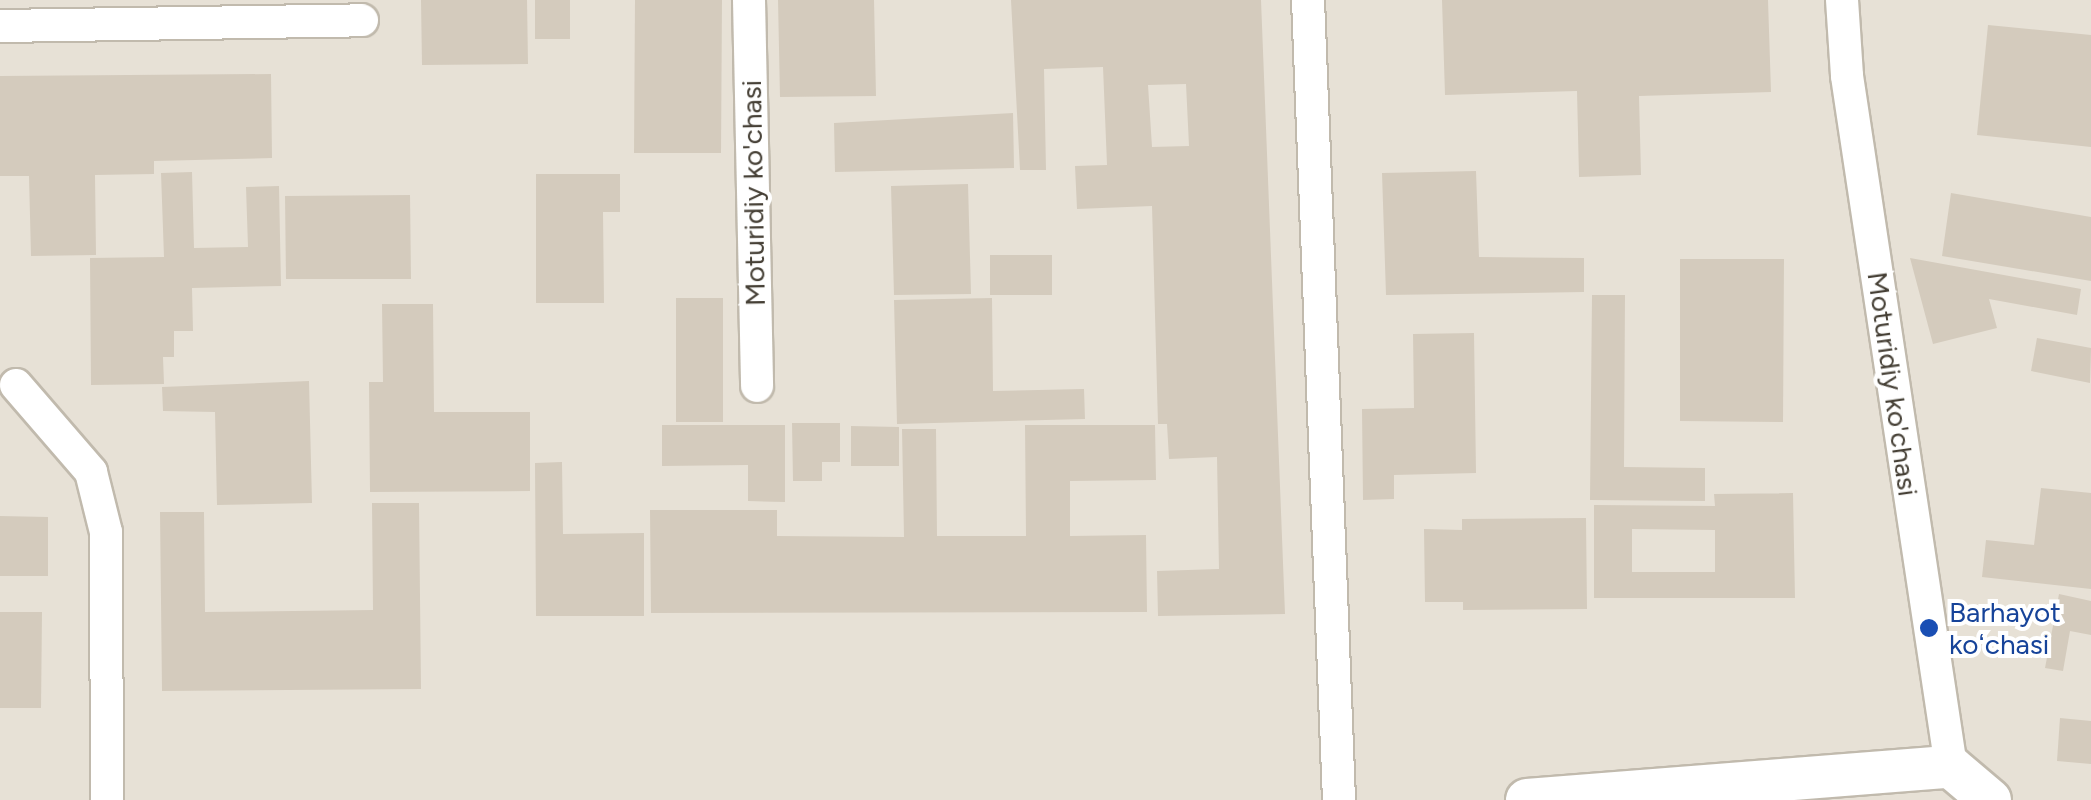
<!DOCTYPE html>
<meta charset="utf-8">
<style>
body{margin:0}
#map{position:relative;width:2091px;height:800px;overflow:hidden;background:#f3efe7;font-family:Figtree,sans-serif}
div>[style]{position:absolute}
.residential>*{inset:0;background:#e7e1d6}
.building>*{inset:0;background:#d4cbbd}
.roads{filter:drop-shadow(2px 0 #c1baad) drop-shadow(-2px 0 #c1baad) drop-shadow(0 2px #c1baad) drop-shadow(0 -2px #c1baad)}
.minor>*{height:32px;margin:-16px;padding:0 16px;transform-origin:16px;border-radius:16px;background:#fff}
.tertiary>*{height:42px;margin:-21px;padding:0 21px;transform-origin:21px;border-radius:21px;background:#fff}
.dots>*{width:28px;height:28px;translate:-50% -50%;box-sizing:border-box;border:5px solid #fff;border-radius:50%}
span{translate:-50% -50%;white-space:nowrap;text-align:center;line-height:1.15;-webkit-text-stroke:8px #fff;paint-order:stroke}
.street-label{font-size:28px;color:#464036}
.transit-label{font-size:28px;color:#164399}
.left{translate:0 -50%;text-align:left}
</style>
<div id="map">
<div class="residential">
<i style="clip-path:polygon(0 0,2091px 0,2091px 800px,0 800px)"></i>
</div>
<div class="building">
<i style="clip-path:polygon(421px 0,527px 0,528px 64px,422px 65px)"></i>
<i style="clip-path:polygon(535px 0,570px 0,570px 39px,535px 39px)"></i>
<i style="clip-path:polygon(635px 0,722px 0,721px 153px,634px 153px)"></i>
<i style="clip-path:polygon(778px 0,874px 0,876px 96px,780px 97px)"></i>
<i style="clip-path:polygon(evenodd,1011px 0,1261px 0,1285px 614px,1158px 616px,1157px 571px,1219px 569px,1217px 457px,1169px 459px,1167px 424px,1158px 424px,1152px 206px,1077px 209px,1075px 166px,1107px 165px,1103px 67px,1044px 69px,1046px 170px,1020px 170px,1011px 0,1186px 84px,1189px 146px,1152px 147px,1148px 85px,1186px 84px)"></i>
<i style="clip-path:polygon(1442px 0,1768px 0,1771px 92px,1639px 96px,1641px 175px,1579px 177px,1577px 91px,1445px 95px)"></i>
<i style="clip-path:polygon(1988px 25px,2091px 35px,2091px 147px,1977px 135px)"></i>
<i style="clip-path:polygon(271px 74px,272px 158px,154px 161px,154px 174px,95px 175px,96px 255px,31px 256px,29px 176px,0 176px,0 76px)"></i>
<i style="clip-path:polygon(1013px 113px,1014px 168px,835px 172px,834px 123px)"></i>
<i style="clip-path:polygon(1476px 171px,1479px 257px,1584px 258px,1584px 292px,1386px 295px,1382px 173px)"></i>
<i style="clip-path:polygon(192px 172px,194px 248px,248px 247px,246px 187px,279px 186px,281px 286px,192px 288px,193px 331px,174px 331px,174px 357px,163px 357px,164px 384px,91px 385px,90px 258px,164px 257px,161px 173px)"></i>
<i style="clip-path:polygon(536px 174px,620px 174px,620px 212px,603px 212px,604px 303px,536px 303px)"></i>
<i style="clip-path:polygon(968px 184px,971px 294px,894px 295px,891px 186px)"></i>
<i style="clip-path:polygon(1951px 193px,2091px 217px,2091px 281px,1942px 256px)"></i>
<i style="clip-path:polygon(410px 195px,411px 279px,286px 279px,285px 196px)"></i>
<i style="clip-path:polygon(990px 255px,1052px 255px,1052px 295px,990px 295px)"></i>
<i style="clip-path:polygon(1910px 258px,2081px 289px,2077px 315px,1989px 299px,1997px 328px,1933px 344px)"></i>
<i style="clip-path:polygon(1680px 259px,1784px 259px,1783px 422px,1680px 421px)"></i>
<i style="clip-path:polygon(1592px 295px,1625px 295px,1624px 467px,1705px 468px,1705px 501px,1590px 500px)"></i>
<i style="clip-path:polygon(676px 298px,723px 298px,723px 422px,676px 422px)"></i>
<i style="clip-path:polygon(992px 298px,993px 391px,1084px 389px,1085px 419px,897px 424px,894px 300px)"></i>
<i style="clip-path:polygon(382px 304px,433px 304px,434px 412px,530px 412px,530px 491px,370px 492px,369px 382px,383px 382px)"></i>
<i style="clip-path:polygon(1474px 333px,1476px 473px,1394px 475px,1394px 499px,1363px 500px,1362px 409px,1414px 408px,1413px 334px)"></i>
<i style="clip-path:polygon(2037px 338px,2091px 348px,2090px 383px,2031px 371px)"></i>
<i style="clip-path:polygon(309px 381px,312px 503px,217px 505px,215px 412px,163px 411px,162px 387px)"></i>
<i style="clip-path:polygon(792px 423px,840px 423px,840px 462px,822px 462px,822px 481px,793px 481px)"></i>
<i style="clip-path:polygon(662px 425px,785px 425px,785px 502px,748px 501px,748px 465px,662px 466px)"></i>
<i style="clip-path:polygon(1025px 425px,1155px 425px,1156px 480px,1070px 481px,1070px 536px,1146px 535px,1147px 612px,651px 613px,650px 510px,777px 510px,777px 536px,904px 537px,902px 429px,936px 429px,937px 536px,1026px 536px)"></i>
<i style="clip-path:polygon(851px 426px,899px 427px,899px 466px,851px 466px)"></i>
<i style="clip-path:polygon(562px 462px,563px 534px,644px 533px,644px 616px,536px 616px,535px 463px)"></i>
<i style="clip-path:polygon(2041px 488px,2091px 493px,2091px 589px,1982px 577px,1986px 540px,2034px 545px)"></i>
<i style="clip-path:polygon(evenodd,1793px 493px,1795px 598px,1594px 598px,1594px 505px,1715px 506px,1714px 494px,1793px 493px,1632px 529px,1715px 530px,1715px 572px,1632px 572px,1632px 529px)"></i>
<i style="clip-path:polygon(372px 503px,419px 503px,421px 689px,162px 691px,160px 512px,204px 512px,205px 612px,373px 610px)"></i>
<i style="clip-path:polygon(0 516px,48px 517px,48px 576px,0 576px)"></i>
<i style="clip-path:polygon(1586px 518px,1587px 609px,1463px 610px,1463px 602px,1425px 602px,1424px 529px,1462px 530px,1462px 519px)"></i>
<i style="clip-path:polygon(2059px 594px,2091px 601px,2091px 635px,2070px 631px,2063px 671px,2045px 668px)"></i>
<i style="clip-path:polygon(0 612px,42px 612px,41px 708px,0 708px)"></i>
<i style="clip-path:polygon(2060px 718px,2091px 721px,2091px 764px,2057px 761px)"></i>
</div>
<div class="roads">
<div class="minor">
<i style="left:749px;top:0;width:386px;rotate:88.8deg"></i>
<i style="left:1308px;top:0;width:801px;rotate:87.78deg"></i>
<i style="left:1842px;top:0;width:76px;rotate:86.2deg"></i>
<i style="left:1847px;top:76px;width:699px;rotate:81.44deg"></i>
<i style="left:0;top:26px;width:362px;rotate:-0.9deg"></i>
<i style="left:16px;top:385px;width:115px;rotate:49.2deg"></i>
<i style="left:91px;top:472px;width:62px;rotate:76deg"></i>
<i style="left:106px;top:532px;width:268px;rotate:89.8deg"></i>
</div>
<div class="tertiary">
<i style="left:1527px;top:800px;width:425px;rotate:-4.5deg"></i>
<i style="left:1951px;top:767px;width:51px;rotate:40.2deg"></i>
</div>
</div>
<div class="dots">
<i style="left:1929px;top:628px;background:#1a4fb4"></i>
</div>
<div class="street-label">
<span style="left:753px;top:193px;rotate:-91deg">Moturidiy ko'chasi</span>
<span style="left:1893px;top:384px;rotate:82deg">Moturidiy ko'chasi</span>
</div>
<div class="transit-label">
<span class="left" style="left:1949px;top:628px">Barhayot<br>koʻchasi</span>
</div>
</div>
